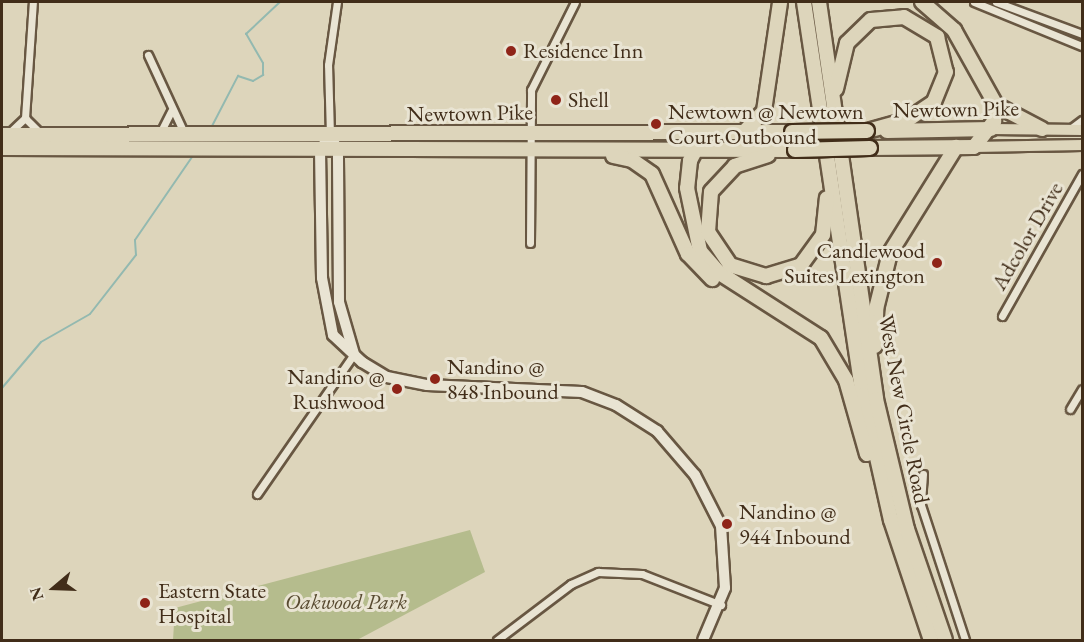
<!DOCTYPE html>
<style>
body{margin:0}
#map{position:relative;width:1084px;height:642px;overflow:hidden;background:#ddd5bb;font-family:"EB Garamond",serif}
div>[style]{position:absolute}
.green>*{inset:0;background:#b5bc8d}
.stream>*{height:2px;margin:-1px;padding:0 1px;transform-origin:1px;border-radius:1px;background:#93b9b0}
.roads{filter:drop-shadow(2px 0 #685742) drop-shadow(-2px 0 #685742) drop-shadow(0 2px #685742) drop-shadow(0 -2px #685742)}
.street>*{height:7px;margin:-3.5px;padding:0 3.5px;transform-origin:3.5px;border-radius:3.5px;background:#e9e4d3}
.secondary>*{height:10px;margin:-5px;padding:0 5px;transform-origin:5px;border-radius:5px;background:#e9e4d3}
.primary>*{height:10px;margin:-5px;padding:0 5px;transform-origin:5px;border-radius:5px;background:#ddd5bb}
.highway>*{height:14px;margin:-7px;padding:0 7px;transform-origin:7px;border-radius:7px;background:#ddd5bb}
.bridges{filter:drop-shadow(2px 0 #412d19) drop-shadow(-2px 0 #412d19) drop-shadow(0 2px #412d19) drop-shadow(0 -2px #412d19)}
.highway-bridge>*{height:14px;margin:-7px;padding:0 7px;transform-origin:7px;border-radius:7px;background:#ddd5bb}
.dots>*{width:16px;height:16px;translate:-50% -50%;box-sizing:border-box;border:3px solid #e9e4d3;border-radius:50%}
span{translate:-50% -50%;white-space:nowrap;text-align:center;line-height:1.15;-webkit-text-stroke:6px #e9e4d3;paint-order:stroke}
.poi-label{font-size:22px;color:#412d19}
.left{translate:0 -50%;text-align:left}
.right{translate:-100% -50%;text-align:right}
.street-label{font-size:22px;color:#412d19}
.park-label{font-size:22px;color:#584a30;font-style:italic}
.frame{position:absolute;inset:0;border:3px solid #412d19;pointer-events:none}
.north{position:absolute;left:24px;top:558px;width:60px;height:60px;-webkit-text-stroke:4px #e9e4d3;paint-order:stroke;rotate:251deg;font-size:16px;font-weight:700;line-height:24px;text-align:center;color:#412d19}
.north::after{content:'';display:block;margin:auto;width:21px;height:27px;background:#412d19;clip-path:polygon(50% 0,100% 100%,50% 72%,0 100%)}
</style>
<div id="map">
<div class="green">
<i style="clip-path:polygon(470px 530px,485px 572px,357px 640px,173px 640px,175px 608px)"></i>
</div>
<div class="stream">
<i style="left:211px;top:128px;width:59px;rotate:-62.6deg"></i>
<i style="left:238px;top:76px;width:16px;rotate:18deg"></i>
<i style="left:253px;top:81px;width:12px;rotate:-31deg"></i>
<i style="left:263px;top:75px;width:12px;rotate:-90deg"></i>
<i style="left:263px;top:63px;width:34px;rotate:-120deg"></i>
<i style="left:246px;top:34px;width:47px;rotate:-43.3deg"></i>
<i style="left:2px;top:388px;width:60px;rotate:-49.7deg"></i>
<i style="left:41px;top:342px;width:56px;rotate:-29.7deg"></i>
<i style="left:90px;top:314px;width:75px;rotate:-52.1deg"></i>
<i style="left:136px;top:255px;width:15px;rotate:-94deg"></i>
<i style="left:135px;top:240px;width:101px;rotate:-55.5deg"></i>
</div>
<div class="roads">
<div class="street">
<i style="left:974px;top:2px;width:117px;rotate:22.2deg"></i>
<i style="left:996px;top:2px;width:92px;rotate:20.4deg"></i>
<i style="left:148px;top:55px;width:86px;rotate:65.2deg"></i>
<i style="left:25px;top:118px;width:21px;rotate:45deg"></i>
<i style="left:1070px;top:129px;width:15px;rotate:-37deg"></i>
<i style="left:10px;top:132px;width:21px;rotate:-43deg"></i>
<i style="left:25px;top:118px;width:116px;rotate:-86.1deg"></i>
<i style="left:159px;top:135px;width:27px;rotate:-63deg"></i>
<i style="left:330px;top:135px;width:70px;rotate:-91.6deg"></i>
<i style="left:328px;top:65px;width:64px;rotate:-81.9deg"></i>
<i style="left:530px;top:243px;width:153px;rotate:-89.6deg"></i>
<i style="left:531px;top:90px;width:98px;rotate:-63.4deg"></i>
<i style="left:1002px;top:316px;width:163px;rotate:-60.6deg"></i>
<i style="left:1070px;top:409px;width:23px;rotate:-59deg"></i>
<i style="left:923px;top:474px;width:31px;rotate:94deg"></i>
<i style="left:921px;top:505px;width:142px;rotate:71.9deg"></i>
<i style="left:257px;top:494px;width:170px;rotate:-55.3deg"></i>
<i style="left:497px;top:640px;width:93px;rotate:-37.1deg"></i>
<i style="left:571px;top:584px;width:30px;rotate:-24deg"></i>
<i style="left:598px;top:572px;width:44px;rotate:2.6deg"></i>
<i style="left:642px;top:574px;width:85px;rotate:21.4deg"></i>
</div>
<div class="secondary">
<i style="left:354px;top:354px;width:54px;rotate:-106.1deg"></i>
<i style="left:339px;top:302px;width:152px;rotate:-90.4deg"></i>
<i style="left:338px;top:150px;width:17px;rotate:-118deg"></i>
<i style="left:330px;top:135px;width:18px;rotate:124deg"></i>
<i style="left:320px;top:150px;width:128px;rotate:89.1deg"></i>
<i style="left:322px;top:278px;width:58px;rotate:79.1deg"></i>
<i style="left:333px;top:335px;width:40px;rotate:43deg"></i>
<i style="left:362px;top:362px;width:29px;rotate:31deg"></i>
<i style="left:387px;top:377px;width:41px;rotate:11.3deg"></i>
<i style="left:427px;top:385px;width:155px;rotate:2.6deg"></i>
<i style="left:582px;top:392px;width:36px;rotate:21deg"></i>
<i style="left:616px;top:405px;width:49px;rotate:32.4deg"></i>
<i style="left:657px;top:431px;width:58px;rotate:49.2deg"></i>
<i style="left:695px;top:475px;width:57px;rotate:63deg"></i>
<i style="left:721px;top:526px;width:62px;rotate:86.3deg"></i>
<i style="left:725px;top:588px;width:56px;rotate:112.9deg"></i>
</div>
<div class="primary">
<i style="left:991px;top:129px;width:91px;rotate:0.6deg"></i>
<i style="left:974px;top:147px;width:108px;rotate:-1.1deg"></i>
</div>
<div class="highway">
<i style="left:804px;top:2px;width:397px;rotate:81.5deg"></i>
<i style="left:863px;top:395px;width:128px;rotate:77.4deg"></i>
<i style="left:891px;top:520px;width:126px;rotate:71.6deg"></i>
<i style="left:819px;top:2px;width:401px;rotate:81.8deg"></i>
<i style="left:876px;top:399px;width:134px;rotate:76.6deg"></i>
<i style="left:907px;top:529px;width:117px;rotate:71.1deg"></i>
<i style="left:922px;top:2px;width:43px;rotate:41.2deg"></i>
<i style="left:954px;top:30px;width:86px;rotate:60.8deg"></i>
<i style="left:996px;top:105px;width:52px;rotate:27.6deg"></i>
<i style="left:836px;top:89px;width:47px;rotate:-76.6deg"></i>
<i style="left:847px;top:43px;width:33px;rotate:-44deg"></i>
<i style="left:871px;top:20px;width:33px;rotate:-5deg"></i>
<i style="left:904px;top:17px;width:39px;rotate:31deg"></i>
<i style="left:937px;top:37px;width:36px;rotate:76deg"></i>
<i style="left:946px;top:72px;width:32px;rotate:112deg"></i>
<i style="left:934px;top:102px;width:32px;rotate:146deg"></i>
<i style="left:907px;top:120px;width:41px;rotate:164.6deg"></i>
<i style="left:887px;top:131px;width:104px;rotate:-1.1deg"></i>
<i style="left:744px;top:132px;width:29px;rotate:-46deg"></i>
<i style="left:764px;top:111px;width:110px;rotate:-81.6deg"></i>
<i style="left:2px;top:135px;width:790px;rotate:-0.22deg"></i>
<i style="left:699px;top:143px;width:20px;rotate:117deg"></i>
<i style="left:690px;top:161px;width:27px;rotate:96deg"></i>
<i style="left:687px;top:188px;width:64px;rotate:78.3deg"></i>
<i style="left:700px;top:251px;width:28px;rotate:49deg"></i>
<i style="left:718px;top:272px;width:122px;rotate:32.7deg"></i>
<i style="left:821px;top:338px;width:49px;rotate:59.2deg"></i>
<i style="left:846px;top:380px;width:77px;rotate:74.2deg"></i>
<i style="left:2px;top:148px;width:793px;rotate:0.14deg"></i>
<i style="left:870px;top:148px;width:104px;rotate:-0.6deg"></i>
<i style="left:974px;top:147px;width:33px;rotate:-52deg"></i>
<i style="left:994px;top:121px;width:19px;rotate:-96deg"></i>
<i style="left:768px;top:155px;width:35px;rotate:162deg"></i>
<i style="left:735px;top:166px;width:35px;rotate:133deg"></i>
<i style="left:711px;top:192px;width:40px;rotate:94.3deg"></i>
<i style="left:708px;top:232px;width:40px;rotate:56deg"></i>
<i style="left:730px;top:265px;width:38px;rotate:17deg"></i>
<i style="left:766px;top:276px;width:37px;rotate:-17deg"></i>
<i style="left:801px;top:265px;width:37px;rotate:-54deg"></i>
<i style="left:823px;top:235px;width:37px;rotate:-84deg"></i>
<i style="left:613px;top:156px;width:19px;rotate:12deg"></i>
<i style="left:632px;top:160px;width:24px;rotate:35deg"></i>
<i style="left:652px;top:174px;width:88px;rotate:65.8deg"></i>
<i style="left:688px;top:254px;width:35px;rotate:46deg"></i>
<i style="left:875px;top:346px;width:37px;rotate:-88deg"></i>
<i style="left:876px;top:309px;width:58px;rotate:-76deg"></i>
<i style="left:890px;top:253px;width:125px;rotate:-58.1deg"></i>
</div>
</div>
<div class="bridges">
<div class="highway-bridge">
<i style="left:792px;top:132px;width:75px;rotate:-0.8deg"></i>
<i style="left:795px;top:150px;width:75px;rotate:-1.5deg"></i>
</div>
</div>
<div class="dots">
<i style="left:511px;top:51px;background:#8f2418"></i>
<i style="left:556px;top:100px;background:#8f2418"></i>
<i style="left:656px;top:124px;background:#8f2418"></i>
<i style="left:937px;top:263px;background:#8f2418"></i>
<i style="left:435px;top:379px;background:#8f2418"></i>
<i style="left:397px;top:389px;background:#8f2418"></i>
<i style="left:727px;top:524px;background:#8f2418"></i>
<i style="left:145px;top:603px;background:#8f2418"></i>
</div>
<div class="poi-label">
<span class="left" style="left:523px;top:51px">Residence Inn</span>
<span class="left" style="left:568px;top:100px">Shell</span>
<span class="left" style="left:668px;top:124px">Newtown @ Newtown<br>Court Outbound</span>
<span class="right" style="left:925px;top:263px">Candlewood<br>Suites Lexington</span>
<span class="left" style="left:447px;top:379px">Nandino @<br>848 Inbound</span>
<span class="right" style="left:385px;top:389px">Nandino @<br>Rushwood</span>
<span class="left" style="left:739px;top:524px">Nandino @<br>944 Inbound</span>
<span class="left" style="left:158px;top:603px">Eastern State<br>Hospital</span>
</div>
<div class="street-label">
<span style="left:956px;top:109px;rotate:-1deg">Newtown Pike</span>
<span style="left:470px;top:113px;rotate:-1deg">Newtown Pike</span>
<span style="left:1027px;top:236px;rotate:-60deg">Adcolor Drive</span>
<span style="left:904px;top:409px;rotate:79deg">West New Circle Road</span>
</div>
<div class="park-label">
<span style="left:346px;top:602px">Oakwood Park</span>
</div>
<div class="frame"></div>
<div class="north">N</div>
</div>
